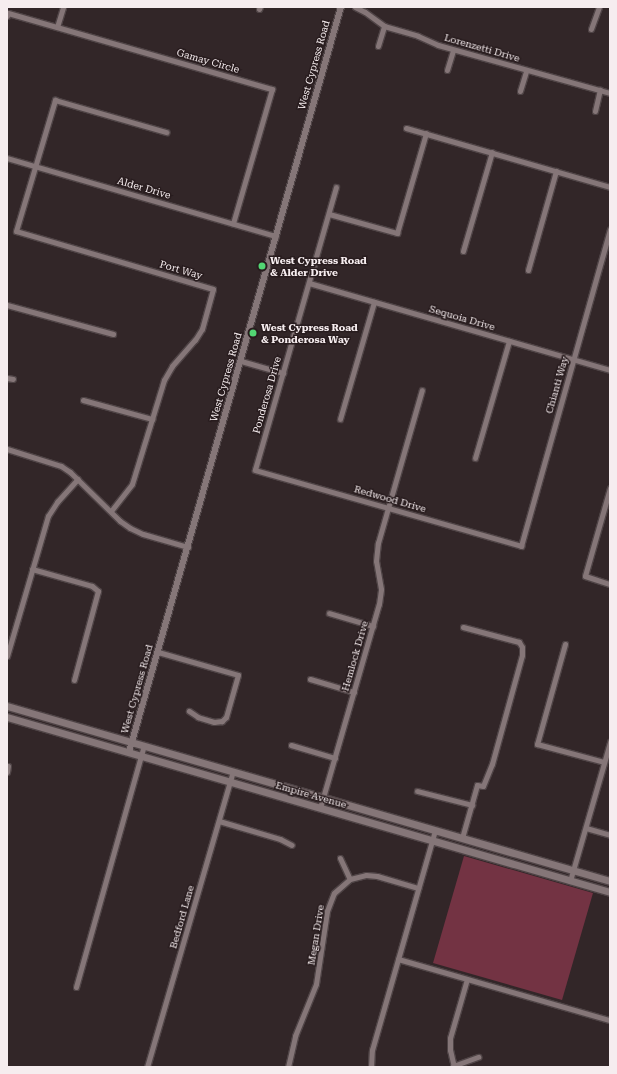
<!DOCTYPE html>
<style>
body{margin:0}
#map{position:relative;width:617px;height:1074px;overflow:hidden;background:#322628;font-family:"Roboto Serif",serif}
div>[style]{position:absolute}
.green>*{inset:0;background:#733343}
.roads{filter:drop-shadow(1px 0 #4f4446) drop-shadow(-1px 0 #4f4446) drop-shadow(0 1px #4f4446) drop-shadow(0 -1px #4f4446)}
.minor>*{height:5px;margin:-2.5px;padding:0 2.5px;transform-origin:2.5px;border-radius:2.5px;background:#857678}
.tertiary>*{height:6px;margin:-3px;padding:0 3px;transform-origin:3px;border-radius:3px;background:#857678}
.secondary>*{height:7px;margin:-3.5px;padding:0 3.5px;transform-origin:3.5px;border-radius:3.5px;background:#857678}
.dots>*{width:11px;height:11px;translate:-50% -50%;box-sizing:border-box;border:2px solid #281c1e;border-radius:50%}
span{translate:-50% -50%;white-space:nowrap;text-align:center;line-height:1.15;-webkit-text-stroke:3px #281c1e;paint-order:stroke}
.street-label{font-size:10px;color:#f6edef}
.poi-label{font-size:10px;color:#f6edef;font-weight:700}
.left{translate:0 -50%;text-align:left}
.frame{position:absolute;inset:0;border:8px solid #f6edef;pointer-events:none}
</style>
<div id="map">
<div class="green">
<i style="clip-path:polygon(464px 856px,593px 893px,562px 1000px,433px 963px)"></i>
</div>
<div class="roads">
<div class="minor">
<i style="left:355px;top:7px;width:11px;rotate:27deg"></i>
<i style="left:365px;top:12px;width:24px;rotate:36deg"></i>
<i style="left:384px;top:26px;width:35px;rotate:16deg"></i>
<i style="left:418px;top:36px;width:22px;rotate:24deg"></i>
<i style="left:438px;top:45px;width:179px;rotate:15.6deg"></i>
<i style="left:259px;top:9px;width:2px;rotate:-63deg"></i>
<i style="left:7px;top:16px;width:3px;rotate:-72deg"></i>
<i style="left:8px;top:13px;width:275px;rotate:16.1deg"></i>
<i style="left:272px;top:89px;width:140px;rotate:106.2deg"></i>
<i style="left:57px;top:27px;width:21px;rotate:-73deg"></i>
<i style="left:591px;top:29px;width:23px;rotate:-70deg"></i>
<i style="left:378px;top:46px;width:21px;rotate:-73deg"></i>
<i style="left:447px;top:70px;width:21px;rotate:-73deg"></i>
<i style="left:520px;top:91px;width:21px;rotate:-73deg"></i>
<i style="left:595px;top:111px;width:22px;rotate:-77deg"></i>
<i style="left:406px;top:128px;width:212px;rotate:16.1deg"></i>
<i style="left:7px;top:158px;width:280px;rotate:16.2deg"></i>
<i style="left:336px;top:187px;width:294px;rotate:106deg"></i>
<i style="left:255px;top:470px;width:277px;rotate:15.9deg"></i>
<i style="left:521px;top:546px;width:329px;rotate:-74.3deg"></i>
<i style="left:329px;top:214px;width:71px;rotate:15.6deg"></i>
<i style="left:397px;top:233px;width:104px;rotate:-73.8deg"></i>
<i style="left:463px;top:251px;width:103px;rotate:-73.7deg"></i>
<i style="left:528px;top:270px;width:103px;rotate:-74.2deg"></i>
<i style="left:309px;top:283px;width:313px;rotate:16.1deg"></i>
<i style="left:7px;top:305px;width:110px;rotate:15.3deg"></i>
<i style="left:241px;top:361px;width:44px;rotate:15.9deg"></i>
<i style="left:7px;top:378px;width:6px;rotate:9deg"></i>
<i style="left:83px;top:400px;width:72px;rotate:15.4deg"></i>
<i style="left:340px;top:419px;width:122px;rotate:-73.8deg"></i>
<i style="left:7px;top:449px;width:57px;rotate:17.5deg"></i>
<i style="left:61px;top:466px;width:11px;rotate:34deg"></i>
<i style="left:70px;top:472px;width:70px;rotate:44.4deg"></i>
<i style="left:120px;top:521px;width:12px;rotate:35deg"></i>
<i style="left:130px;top:528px;width:14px;rotate:25deg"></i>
<i style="left:143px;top:534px;width:47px;rotate:16.1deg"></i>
<i style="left:475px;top:458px;width:122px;rotate:-73.8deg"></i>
<i style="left:610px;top:488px;width:91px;rotate:105.9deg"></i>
<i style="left:585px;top:576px;width:26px;rotate:18deg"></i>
<i style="left:111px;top:511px;width:34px;rotate:-52deg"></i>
<i style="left:132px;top:484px;width:109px;rotate:-72.9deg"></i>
<i style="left:164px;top:380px;width:16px;rotate:-60deg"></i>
<i style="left:172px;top:366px;width:35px;rotate:-49deg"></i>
<i style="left:195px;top:340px;width:13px;rotate:-58deg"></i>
<i style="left:202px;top:329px;width:41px;rotate:-74.6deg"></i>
<i style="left:213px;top:289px;width:205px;rotate:-163.6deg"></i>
<i style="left:16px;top:231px;width:137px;rotate:-73.4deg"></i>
<i style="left:55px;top:100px;width:116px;rotate:16.1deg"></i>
<i style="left:32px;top:569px;width:62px;rotate:15.8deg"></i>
<i style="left:92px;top:586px;width:8px;rotate:40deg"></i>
<i style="left:98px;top:591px;width:92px;rotate:105.1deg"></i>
<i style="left:329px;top:613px;width:46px;rotate:16.5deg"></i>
<i style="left:565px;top:644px;width:104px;rotate:105.6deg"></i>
<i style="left:537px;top:744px;width:69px;rotate:15deg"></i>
<i style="left:158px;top:652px;width:83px;rotate:16deg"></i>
<i style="left:238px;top:675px;width:44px;rotate:105.9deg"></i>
<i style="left:226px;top:717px;width:6px;rotate:135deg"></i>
<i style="left:222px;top:721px;width:8px;rotate:173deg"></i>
<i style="left:214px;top:722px;width:17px;rotate:-163deg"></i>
<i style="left:198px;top:717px;width:11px;rotate:-146deg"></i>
<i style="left:7px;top:656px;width:146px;rotate:-73.7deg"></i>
<i style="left:48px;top:516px;width:17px;rotate:-57deg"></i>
<i style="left:57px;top:502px;width:31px;rotate:-48deg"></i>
<i style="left:310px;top:679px;width:46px;rotate:16.5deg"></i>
<i style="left:291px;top:745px;width:46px;rotate:16.5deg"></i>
<i style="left:7px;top:772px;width:6px;rotate:-81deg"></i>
<i style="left:417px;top:791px;width:57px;rotate:14.3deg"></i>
<i style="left:320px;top:808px;width:212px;rotate:-73.9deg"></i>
<i style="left:379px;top:604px;width:15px;rotate:-82deg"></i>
<i style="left:381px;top:589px;width:28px;rotate:-100deg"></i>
<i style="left:376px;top:561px;width:18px;rotate:-84deg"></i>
<i style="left:378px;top:543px;width:159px;rotate:-74deg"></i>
<i style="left:219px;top:821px;width:64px;rotate:16.4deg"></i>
<i style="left:280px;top:839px;width:13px;rotate:27deg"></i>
<i style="left:586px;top:828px;width:25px;rotate:16deg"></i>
<i style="left:462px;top:838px;width:55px;rotate:-74.2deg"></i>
<i style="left:477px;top:785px;width:6px;rotate:9deg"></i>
<i style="left:483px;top:786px;width:24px;rotate:-68deg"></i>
<i style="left:492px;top:764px;width:113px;rotate:-74.6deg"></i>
<i style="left:522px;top:655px;width:8px;rotate:-90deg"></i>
<i style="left:522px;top:647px;width:6px;rotate:-121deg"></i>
<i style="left:519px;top:642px;width:58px;rotate:-165deg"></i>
<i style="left:340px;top:858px;width:23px;rotate:65deg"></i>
<i style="left:570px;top:881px;width:145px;rotate:-73.9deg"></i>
<i style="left:398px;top:959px;width:221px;rotate:16.1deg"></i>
<i style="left:76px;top:987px;width:251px;rotate:-74.3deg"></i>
<i style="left:453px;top:1066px;width:27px;rotate:-20deg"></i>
<i style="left:147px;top:1067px;width:308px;rotate:-73.8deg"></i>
<i style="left:288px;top:1067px;width:32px;rotate:-77deg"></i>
<i style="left:295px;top:1036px;width:56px;rotate:-68deg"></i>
<i style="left:316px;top:984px;width:74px;rotate:-81.4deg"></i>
<i style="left:327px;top:911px;width:19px;rotate:-69deg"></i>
<i style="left:334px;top:893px;width:21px;rotate:-41deg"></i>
<i style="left:350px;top:879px;width:16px;rotate:-14deg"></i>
<i style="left:366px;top:875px;width:11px;rotate:5deg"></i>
<i style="left:377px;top:876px;width:43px;rotate:16.3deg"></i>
<i style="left:371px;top:1067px;width:17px;rotate:-87deg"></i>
<i style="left:372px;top:1050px;width:229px;rotate:-74deg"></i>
<i style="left:454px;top:1067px;width:17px;rotate:-103deg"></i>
<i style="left:450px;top:1050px;width:12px;rotate:-90deg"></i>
<i style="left:450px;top:1038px;width:61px;rotate:-73.9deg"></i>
</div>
<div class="tertiary">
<i style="left:129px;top:752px;width:775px;rotate:-74.12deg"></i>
</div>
<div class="secondary">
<i style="left:7px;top:706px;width:628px;rotate:16.18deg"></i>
<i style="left:7px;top:717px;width:628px;rotate:16.18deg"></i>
</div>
</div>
<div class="dots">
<i style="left:262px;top:266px;background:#52d673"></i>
<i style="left:253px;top:333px;background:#52d673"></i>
</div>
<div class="street-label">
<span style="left:482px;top:48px;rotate:16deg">Lorenzetti Drive</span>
<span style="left:208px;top:61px;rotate:16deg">Gamay Circle</span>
<span style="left:314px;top:65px;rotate:-74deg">West Cypress Road</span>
<span style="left:144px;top:188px;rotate:16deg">Alder Drive</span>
<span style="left:181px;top:270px;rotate:16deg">Port Way</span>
<span style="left:462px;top:318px;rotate:16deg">Sequoia Drive</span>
<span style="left:226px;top:377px;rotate:-74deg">West Cypress Road</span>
<span style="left:557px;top:385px;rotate:-74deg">Chianti Way</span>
<span style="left:267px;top:395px;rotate:-74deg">Ponderosa Drive</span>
<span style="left:390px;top:499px;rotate:16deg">Redwood Drive</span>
<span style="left:355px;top:656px;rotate:-74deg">Hemlock Drive</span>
<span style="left:137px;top:689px;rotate:-74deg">West Cypress Road</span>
<span style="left:311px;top:795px;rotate:16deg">Empire Avenue</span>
<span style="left:182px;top:917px;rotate:-74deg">Bedford Lane</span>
<span style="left:316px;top:935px;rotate:-81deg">Megan Drive</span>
</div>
<div class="poi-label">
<span class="left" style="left:270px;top:266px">West Cypress Road<br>&amp; Alder Drive</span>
<span class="left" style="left:261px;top:333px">West Cypress Road<br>&amp; Ponderosa Way</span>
</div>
<div class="frame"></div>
</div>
